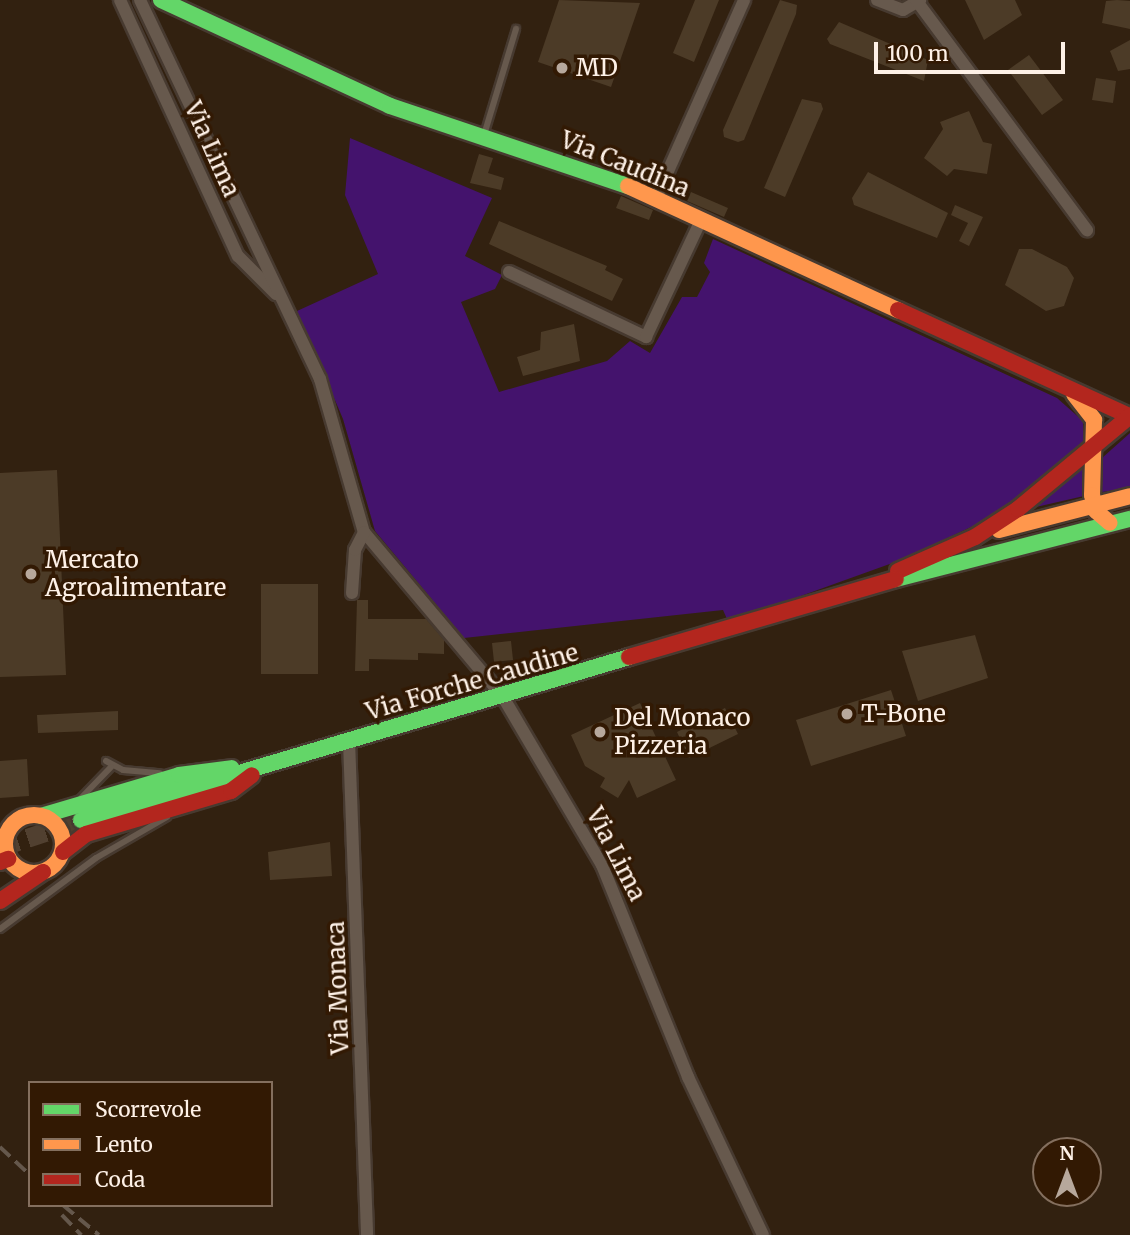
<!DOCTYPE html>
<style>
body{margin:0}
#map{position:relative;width:1130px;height:1235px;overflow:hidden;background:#322110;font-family:Merriweather,serif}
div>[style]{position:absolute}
.green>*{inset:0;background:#44136d}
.building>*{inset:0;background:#4c3b27}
.primary-tunnel>*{height:19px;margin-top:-9.5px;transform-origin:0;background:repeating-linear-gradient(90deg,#514030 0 19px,transparent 0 29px)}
.roads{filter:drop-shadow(2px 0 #473a30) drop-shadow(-2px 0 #473a30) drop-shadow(0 2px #473a30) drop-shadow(0 -2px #473a30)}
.lane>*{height:6px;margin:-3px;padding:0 3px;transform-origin:3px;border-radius:3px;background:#67594d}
.street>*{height:12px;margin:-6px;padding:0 6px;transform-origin:6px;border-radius:6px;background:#67594d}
.fast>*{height:16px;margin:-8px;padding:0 8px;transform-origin:8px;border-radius:8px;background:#63d668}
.slow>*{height:16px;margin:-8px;padding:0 8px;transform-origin:8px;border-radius:8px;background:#ff974d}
.slow>.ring{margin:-8px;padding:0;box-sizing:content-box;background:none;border:16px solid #ff974d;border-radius:50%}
.jam>*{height:16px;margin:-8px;padding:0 8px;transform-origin:8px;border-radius:8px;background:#b3261e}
.rail>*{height:3.5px;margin-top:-1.75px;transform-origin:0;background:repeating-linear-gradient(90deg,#65584c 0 14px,transparent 0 21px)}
.dots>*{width:19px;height:19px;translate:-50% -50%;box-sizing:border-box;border:4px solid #321903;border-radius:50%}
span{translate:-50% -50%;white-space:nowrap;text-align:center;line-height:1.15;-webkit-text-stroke:7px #321903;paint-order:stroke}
.poi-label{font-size:24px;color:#fef1e7}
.left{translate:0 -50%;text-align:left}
.street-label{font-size:24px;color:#fef1e7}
.legend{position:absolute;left:28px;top:1081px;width:245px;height:126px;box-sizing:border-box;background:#321903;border:2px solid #846f5e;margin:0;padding:9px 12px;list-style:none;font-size:21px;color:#fef1e7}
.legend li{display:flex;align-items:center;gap:14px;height:35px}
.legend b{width:35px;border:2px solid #846f5e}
.north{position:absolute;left:1032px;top:1137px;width:70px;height:70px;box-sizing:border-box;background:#321903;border:2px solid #846f5e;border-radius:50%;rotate:0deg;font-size:19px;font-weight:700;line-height:28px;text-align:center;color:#fef1e7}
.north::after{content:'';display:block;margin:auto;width:24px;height:32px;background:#b7a89c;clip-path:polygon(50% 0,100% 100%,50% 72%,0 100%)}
.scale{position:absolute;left:874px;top:42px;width:191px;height:32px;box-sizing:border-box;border:4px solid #fef1e7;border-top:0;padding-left:9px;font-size:21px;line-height:24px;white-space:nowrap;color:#fef1e7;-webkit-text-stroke:5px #321903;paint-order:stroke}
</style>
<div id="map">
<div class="green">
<i style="clip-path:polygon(350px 138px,492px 198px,465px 256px,502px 275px,495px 289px,461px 302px,499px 392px,607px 361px,630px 341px,650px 353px,682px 297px,697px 297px,710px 272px,704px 263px,713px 239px,1057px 398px,1083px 421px,1084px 444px,997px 515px,898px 561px,773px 606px,727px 619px,723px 610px,464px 638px,375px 531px,343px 419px,297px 311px,378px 274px,345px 195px)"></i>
<i style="clip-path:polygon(1130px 433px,1130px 488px,1102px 492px,1102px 458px)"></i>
<i style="clip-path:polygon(1082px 469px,1086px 469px,1084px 496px,1036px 507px)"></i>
</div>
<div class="building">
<i style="clip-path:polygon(559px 0,640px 3px,611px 87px,538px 62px)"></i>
<i style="clip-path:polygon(695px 0,719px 0,694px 62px,673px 53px)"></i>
<i style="clip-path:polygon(780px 0,797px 5px,796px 14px,744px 140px,738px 142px,724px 137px,723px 130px)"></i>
<i style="clip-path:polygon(965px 0,1015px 0,1022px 15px,984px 40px)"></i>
<i style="clip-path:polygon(1117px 0,1130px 1px,1130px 29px,1102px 23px,1106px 1px)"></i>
<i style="clip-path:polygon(839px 22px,928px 60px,924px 81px,830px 44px,827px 39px)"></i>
<i style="clip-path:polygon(1130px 40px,1130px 69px,1118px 71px,1110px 51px)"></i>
<i style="clip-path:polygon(1029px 55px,1063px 100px,1042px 115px,1008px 70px)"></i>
<i style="clip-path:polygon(1096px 78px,1116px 81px,1113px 103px,1092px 100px)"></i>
<i style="clip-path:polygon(802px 99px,821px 103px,823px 109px,785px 197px,764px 188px)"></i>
<i style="clip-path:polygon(969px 111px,983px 142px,992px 144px,987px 174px,954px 169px,947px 176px,924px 158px,943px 129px,940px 122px)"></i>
<i style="clip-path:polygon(479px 154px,493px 158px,488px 173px,504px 178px,501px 190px,470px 183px)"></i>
<i style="clip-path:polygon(868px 172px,948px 213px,937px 238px,854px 205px,852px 198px)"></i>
<i style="clip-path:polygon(691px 192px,728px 208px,724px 217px,687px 201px)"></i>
<i style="clip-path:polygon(621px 196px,653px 210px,649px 220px,616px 208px)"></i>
<i style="clip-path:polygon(955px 205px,983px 217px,969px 246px,959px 241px,968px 223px,951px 215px)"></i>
<i style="clip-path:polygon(499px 221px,607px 266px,605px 270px,623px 279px,612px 301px,489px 244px)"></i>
<i style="clip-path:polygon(1019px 249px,1032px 249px,1067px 267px,1074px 278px,1064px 306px,1046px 311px,1005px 285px)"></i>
<i style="clip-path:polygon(574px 324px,580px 361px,523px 376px,517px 357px,540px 350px,541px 332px)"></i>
<i style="clip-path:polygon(57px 470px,66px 675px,0 677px,0 473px)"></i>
<i style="clip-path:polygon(261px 584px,318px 584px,318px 674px,261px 674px)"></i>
<i style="clip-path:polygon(357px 600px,368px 600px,368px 619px,426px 619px,444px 640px,444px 654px,418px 653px,418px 660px,369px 659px,369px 671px,355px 671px)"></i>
<i style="clip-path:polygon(975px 635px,988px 678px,918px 701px,902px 651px)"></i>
<i style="clip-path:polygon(511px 641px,513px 660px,494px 662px,492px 643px)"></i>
<i style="clip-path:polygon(891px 690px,906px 736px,811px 766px,796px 720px)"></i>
<i style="clip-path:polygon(640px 703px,676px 780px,637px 798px,629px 780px,618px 798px,600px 787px,605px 778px,585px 766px,571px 735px)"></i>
<i style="clip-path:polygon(725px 708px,738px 734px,689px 758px,677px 732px)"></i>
<i style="clip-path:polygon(118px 711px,118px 730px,38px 733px,37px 715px)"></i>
<i style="clip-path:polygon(27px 759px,29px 796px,0 798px,0 761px)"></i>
<i style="clip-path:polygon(330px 842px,332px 876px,270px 880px,268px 852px)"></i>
</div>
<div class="primary-tunnel">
<i style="left:0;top:847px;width:85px;rotate:-18.4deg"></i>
</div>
<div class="roads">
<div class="lane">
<i style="left:484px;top:135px;width:111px;rotate:-73.2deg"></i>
<i style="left:106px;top:761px;width:19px;rotate:28deg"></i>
<i style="left:123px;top:770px;width:37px;rotate:5deg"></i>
<i style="left:81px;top:798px;width:43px;rotate:-45.9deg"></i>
<i style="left:0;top:929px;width:119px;rotate:-36.5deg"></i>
<i style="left:96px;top:858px;width:82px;rotate:-30deg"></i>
</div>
<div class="street">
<i style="left:120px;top:0;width:282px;rotate:65.3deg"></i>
<i style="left:238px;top:256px;width:54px;rotate:45deg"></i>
<i style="left:140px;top:0;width:420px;rotate:64.6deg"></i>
<i style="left:320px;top:379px;width:159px;rotate:74deg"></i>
<i style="left:364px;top:532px;width:216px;rotate:49.9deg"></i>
<i style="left:503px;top:697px;width:195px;rotate:59.5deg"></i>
<i style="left:602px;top:865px;width:229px;rotate:67.9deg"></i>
<i style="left:688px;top:1077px;width:175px;rotate:64.6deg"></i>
<i style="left:877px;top:0;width:28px;rotate:21deg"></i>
<i style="left:903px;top:10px;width:20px;rotate:-30deg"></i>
<i style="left:916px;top:0;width:287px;rotate:53.4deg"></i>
<i style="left:656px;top:198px;width:217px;rotate:-66deg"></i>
<i style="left:509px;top:272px;width:152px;rotate:25.4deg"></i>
<i style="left:646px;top:337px;width:129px;rotate:-64.8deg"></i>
<i style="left:352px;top:593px;width:43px;rotate:-86deg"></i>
<i style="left:355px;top:550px;width:20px;rotate:-63deg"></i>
<i style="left:349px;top:741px;width:494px;rotate:87.9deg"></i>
</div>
<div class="fast">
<i style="left:161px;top:0;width:252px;rotate:24.8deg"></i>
<i style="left:390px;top:106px;width:251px;rotate:18.6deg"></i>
<i style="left:896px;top:579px;width:242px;rotate:-14.4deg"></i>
<i style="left:41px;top:816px;width:144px;rotate:-16.5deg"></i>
<i style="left:179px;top:775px;width:53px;rotate:-7.5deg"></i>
<i style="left:81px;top:820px;width:572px;rotate:-16.56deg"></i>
</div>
<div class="slow">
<i style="left:628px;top:186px;width:297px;rotate:24.7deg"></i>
<i style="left:1074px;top:394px;width:33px;rotate:52deg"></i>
<i style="left:1094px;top:420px;width:75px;rotate:91.5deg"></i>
<i style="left:1092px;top:495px;width:16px;rotate:76deg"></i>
<i style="left:1096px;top:511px;width:18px;rotate:41deg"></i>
<i style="left:999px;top:530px;width:135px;rotate:-14.5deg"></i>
<i class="ring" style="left:5px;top:815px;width:42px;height:42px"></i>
</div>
<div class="jam">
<i style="left:898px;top:310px;width:255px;rotate:24.6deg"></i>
<i style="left:898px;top:571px;width:84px;rotate:-23.8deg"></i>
<i style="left:975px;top:537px;width:51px;rotate:-33.1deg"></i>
<i style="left:1018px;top:509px;width:146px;rotate:-39.7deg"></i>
<i style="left:629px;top:657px;width:278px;rotate:-16.3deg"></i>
<i style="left:63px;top:852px;width:29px;rotate:-38deg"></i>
<i style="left:86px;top:834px;width:151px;rotate:-16.5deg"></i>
<i style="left:231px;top:791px;width:26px;rotate:-37deg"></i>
<i style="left:0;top:862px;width:9px;rotate:-21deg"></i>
<i style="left:0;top:901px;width:52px;rotate:-34deg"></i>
</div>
</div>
<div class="rail">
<i style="left:0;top:1147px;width:41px;rotate:43deg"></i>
<i style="left:63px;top:1205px;width:47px;rotate:39.8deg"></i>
<i style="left:62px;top:1215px;width:28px;rotate:46deg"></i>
</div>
<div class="dots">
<i style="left:562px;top:68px;background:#b7a89c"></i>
<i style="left:31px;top:574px;background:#b7a89c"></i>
<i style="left:847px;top:714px;background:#b7a89c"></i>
<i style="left:600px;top:732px;background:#b7a89c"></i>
</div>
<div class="poi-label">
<span class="left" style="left:576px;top:68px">MD</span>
<span class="left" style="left:45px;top:574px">Mercato<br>Agroalimentare</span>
<span class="left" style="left:861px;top:714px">T-Bone</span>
<span class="left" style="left:614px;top:732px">Del Monaco<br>Pizzeria</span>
</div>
<div class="street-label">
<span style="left:212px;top:149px;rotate:66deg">Via Lima</span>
<span style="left:625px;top:164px;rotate:22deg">Via Caudina</span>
<span style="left:472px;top:682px;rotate:-16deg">Via Forche Caudine</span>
<span style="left:616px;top:854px;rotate:63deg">Via Lima</span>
<span style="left:338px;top:988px;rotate:-92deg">Via Monaca</span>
</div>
<ul class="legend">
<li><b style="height:9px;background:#63d668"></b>Scorrevole</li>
<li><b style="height:9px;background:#ff974d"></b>Lento</li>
<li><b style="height:9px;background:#b3261e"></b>Coda</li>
</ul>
<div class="north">N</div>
<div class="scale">100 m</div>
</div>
